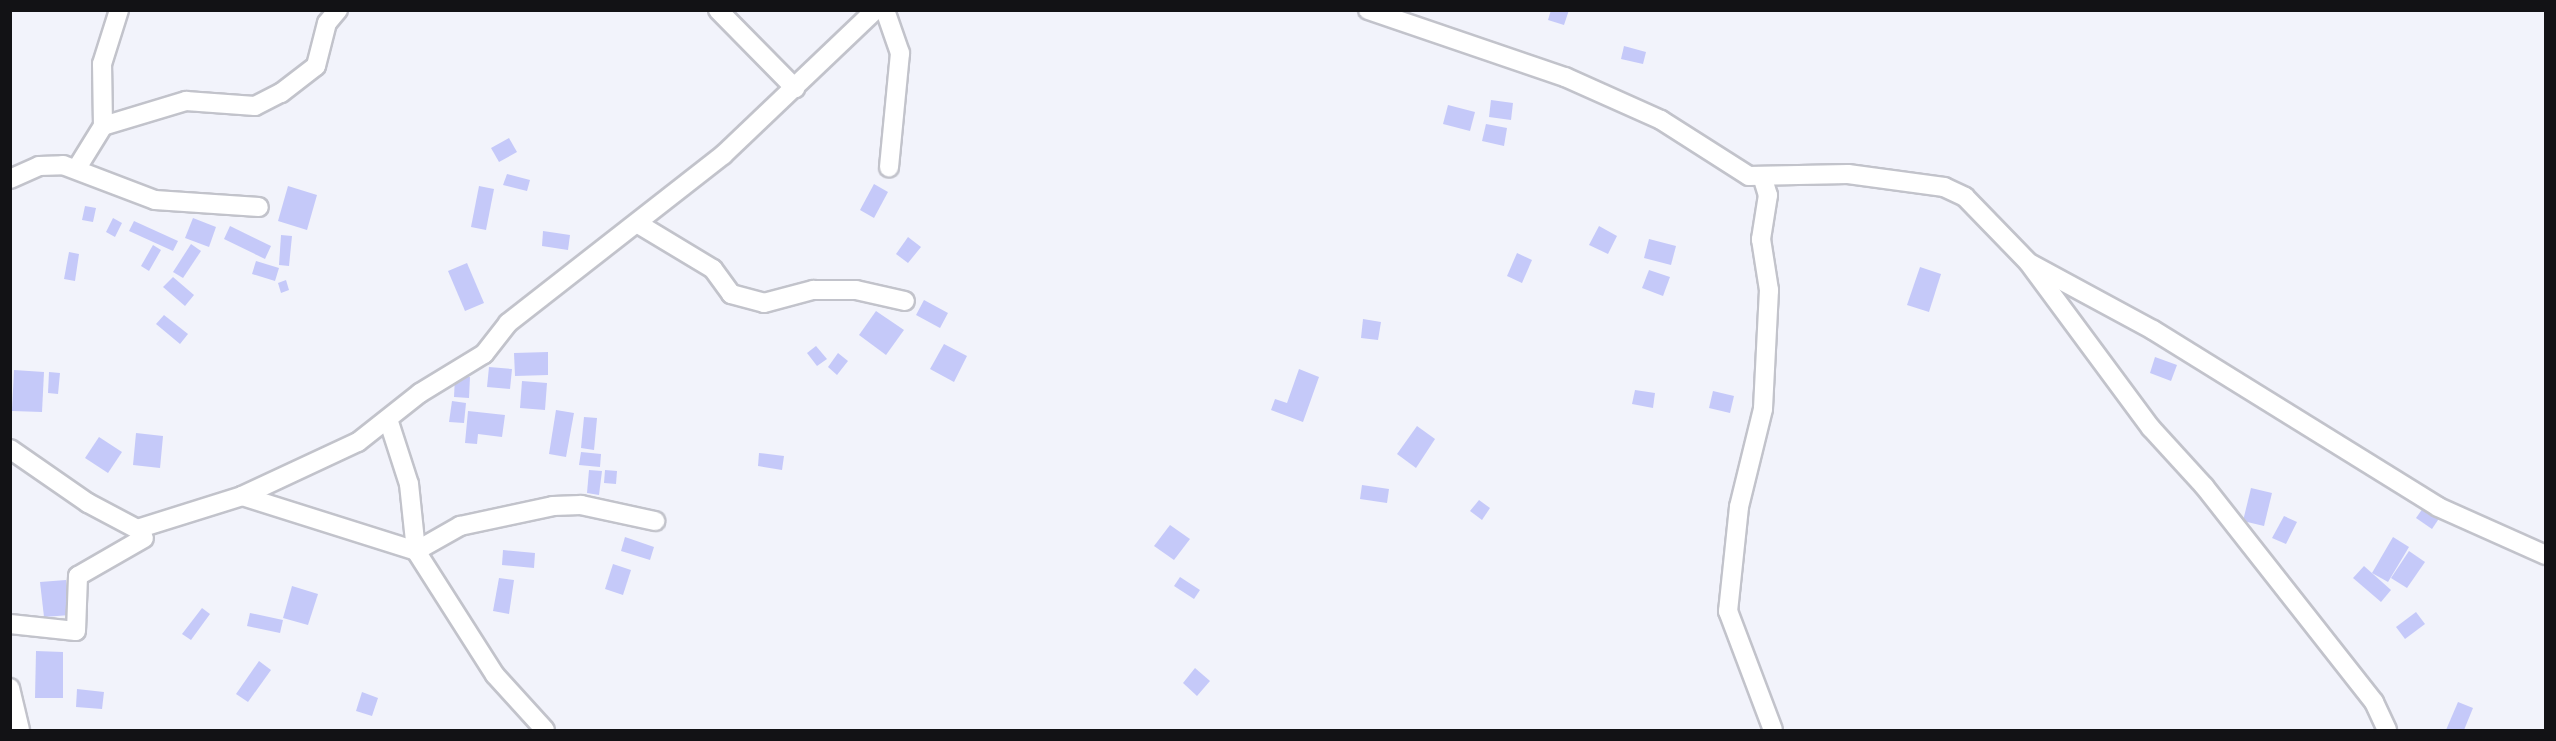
<!DOCTYPE html>
<style>
body{margin:0}
#map{position:relative;width:2556px;height:741px;overflow:hidden;background:#f2f3fb;font-family:Rubik,sans-serif}
div>[style]{position:absolute}
.building>*{inset:0;background:#c5c9f9}
.roads{filter:drop-shadow(2px 0 #c2c3cb) drop-shadow(-2px 0 #c2c3cb) drop-shadow(0 2px #c2c3cb) drop-shadow(0 -2px #c2c3cb)}
.minor>*{height:18px;margin:-9px;padding:0 9px;transform-origin:9px;border-radius:9px;background:#fff}
span{translate:-50% -50%;white-space:nowrap;text-align:center;line-height:1.15;-webkit-text-stroke:6px #fff;paint-order:stroke}
.frame{position:absolute;inset:0;border:12px solid #121215;pointer-events:none}
</style>
<div id="map">
<div class="building">
<i style="clip-path:polygon(1551px 10px,1569px 10px,1564px 25px,1548px 20px)"></i>
<i style="clip-path:polygon(1624px 46px,1646px 52px,1643px 64px,1621px 59px)"></i>
<i style="clip-path:polygon(1491px 100px,1513px 103px,1511px 120px,1489px 117px)"></i>
<i style="clip-path:polygon(1448px 105px,1475px 112px,1470px 131px,1443px 124px)"></i>
<i style="clip-path:polygon(1486px 124px,1507px 128px,1504px 146px,1482px 141px)"></i>
<i style="clip-path:polygon(509px 138px,517px 152px,499px 162px,491px 148px)"></i>
<i style="clip-path:polygon(507px 174px,530px 180px,527px 191px,503px 185px)"></i>
<i style="clip-path:polygon(874px 184px,888px 192px,874px 218px,860px 210px)"></i>
<i style="clip-path:polygon(288px 186px,317px 195px,307px 230px,278px 221px)"></i>
<i style="clip-path:polygon(479px 186px,494px 189px,486px 230px,471px 227px)"></i>
<i style="clip-path:polygon(85px 206px,96px 208px,93px 222px,82px 220px)"></i>
<i style="clip-path:polygon(113px 218px,122px 223px,115px 237px,106px 232px)"></i>
<i style="clip-path:polygon(193px 218px,216px 227px,209px 247px,185px 238px)"></i>
<i style="clip-path:polygon(134px 221px,178px 241px,173px 251px,129px 231px)"></i>
<i style="clip-path:polygon(230px 226px,271px 246px,265px 259px,224px 239px)"></i>
<i style="clip-path:polygon(1599px 226px,1617px 236px,1608px 254px,1589px 245px)"></i>
<i style="clip-path:polygon(543px 231px,570px 235px,568px 250px,542px 246px)"></i>
<i style="clip-path:polygon(281px 235px,292px 236px,289px 266px,279px 265px)"></i>
<i style="clip-path:polygon(908px 237px,921px 247px,908px 263px,896px 254px)"></i>
<i style="clip-path:polygon(1649px 239px,1676px 246px,1671px 265px,1644px 258px)"></i>
<i style="clip-path:polygon(191px 244px,201px 251px,183px 278px,173px 272px)"></i>
<i style="clip-path:polygon(153px 245px,161px 250px,149px 271px,141px 266px)"></i>
<i style="clip-path:polygon(69px 252px,79px 254px,75px 281px,64px 279px)"></i>
<i style="clip-path:polygon(1517px 253px,1532px 260px,1522px 283px,1507px 276px)"></i>
<i style="clip-path:polygon(256px 261px,279px 268px,275px 281px,252px 274px)"></i>
<i style="clip-path:polygon(467px 263px,484px 303px,465px 311px,448px 271px)"></i>
<i style="clip-path:polygon(1920px 267px,1941px 274px,1929px 312px,1907px 305px)"></i>
<i style="clip-path:polygon(1649px 270px,1670px 277px,1663px 296px,1642px 288px)"></i>
<i style="clip-path:polygon(173px 277px,194px 295px,185px 306px,163px 287px)"></i>
<i style="clip-path:polygon(286px 280px,289px 290px,281px 293px,278px 283px)"></i>
<i style="clip-path:polygon(924px 300px,948px 313px,940px 328px,916px 315px)"></i>
<i style="clip-path:polygon(876px 311px,904px 330px,886px 355px,859px 335px)"></i>
<i style="clip-path:polygon(164px 315px,188px 334px,180px 344px,156px 324px)"></i>
<i style="clip-path:polygon(1363px 319px,1381px 322px,1378px 340px,1361px 338px)"></i>
<i style="clip-path:polygon(944px 344px,967px 356px,954px 382px,930px 369px)"></i>
<i style="clip-path:polygon(816px 346px,827px 359px,817px 366px,807px 353px)"></i>
<i style="clip-path:polygon(548px 352px,548px 375px,515px 376px,514px 353px)"></i>
<i style="clip-path:polygon(838px 353px,848px 361px,837px 375px,828px 367px)"></i>
<i style="clip-path:polygon(2155px 357px,2177px 365px,2171px 381px,2150px 373px)"></i>
<i style="clip-path:polygon(489px 367px,512px 369px,510px 389px,487px 387px)"></i>
<i style="clip-path:polygon(1299px 369px,1319px 377px,1303px 422px,1271px 410px,1275px 399px,1287px 403px)"></i>
<i style="clip-path:polygon(14px 370px,44px 372px,42px 412px,12px 411px)"></i>
<i style="clip-path:polygon(49px 372px,60px 373px,58px 394px,48px 393px)"></i>
<i style="clip-path:polygon(455px 376px,470px 377px,469px 398px,454px 397px)"></i>
<i style="clip-path:polygon(522px 381px,547px 383px,545px 410px,520px 408px)"></i>
<i style="clip-path:polygon(1635px 390px,1655px 393px,1653px 408px,1632px 404px)"></i>
<i style="clip-path:polygon(1713px 391px,1734px 396px,1730px 413px,1709px 408px)"></i>
<i style="clip-path:polygon(452px 401px,466px 403px,464px 423px,449px 422px)"></i>
<i style="clip-path:polygon(556px 410px,574px 413px,566px 457px,549px 454px)"></i>
<i style="clip-path:polygon(468px 411px,505px 415px,502px 437px,478px 434px,477px 444px,465px 443px)"></i>
<i style="clip-path:polygon(584px 417px,597px 418px,594px 450px,581px 448px)"></i>
<i style="clip-path:polygon(1417px 426px,1435px 439px,1416px 468px,1397px 454px)"></i>
<i style="clip-path:polygon(136px 433px,163px 436px,160px 468px,133px 465px)"></i>
<i style="clip-path:polygon(99px 437px,122px 452px,108px 473px,85px 458px)"></i>
<i style="clip-path:polygon(581px 452px,601px 454px,600px 467px,579px 465px)"></i>
<i style="clip-path:polygon(759px 453px,784px 456px,782px 470px,758px 466px)"></i>
<i style="clip-path:polygon(589px 470px,602px 471px,599px 495px,587px 493px)"></i>
<i style="clip-path:polygon(605px 470px,617px 471px,616px 484px,604px 483px)"></i>
<i style="clip-path:polygon(1362px 485px,1389px 489px,1387px 503px,1360px 499px)"></i>
<i style="clip-path:polygon(2251px 488px,2272px 493px,2264px 526px,2243px 521px)"></i>
<i style="clip-path:polygon(1479px 500px,1490px 508px,1482px 520px,1470px 511px)"></i>
<i style="clip-path:polygon(2428px 501px,2444px 511px,2432px 529px,2416px 518px)"></i>
<i style="clip-path:polygon(2284px 516px,2297px 522px,2286px 544px,2272px 538px)"></i>
<i style="clip-path:polygon(1170px 525px,1190px 539px,1174px 560px,1154px 546px)"></i>
<i style="clip-path:polygon(625px 537px,654px 547px,650px 560px,621px 551px)"></i>
<i style="clip-path:polygon(2393px 537px,2409px 547px,2388px 582px,2372px 573px)"></i>
<i style="clip-path:polygon(503px 550px,535px 553px,534px 568px,502px 565px)"></i>
<i style="clip-path:polygon(2409px 551px,2425px 562px,2407px 588px,2391px 578px)"></i>
<i style="clip-path:polygon(613px 564px,631px 570px,623px 595px,605px 589px)"></i>
<i style="clip-path:polygon(2364px 566px,2391px 590px,2381px 602px,2353px 578px)"></i>
<i style="clip-path:polygon(1180px 577px,1200px 590px,1194px 599px,1174px 586px)"></i>
<i style="clip-path:polygon(499px 578px,514px 580px,509px 614px,493px 611px)"></i>
<i style="clip-path:polygon(66px 580px,70px 615px,44px 617px,40px 582px)"></i>
<i style="clip-path:polygon(292px 586px,318px 594px,308px 625px,283px 618px)"></i>
<i style="clip-path:polygon(202px 608px,210px 614px,191px 640px,182px 634px)"></i>
<i style="clip-path:polygon(2416px 612px,2425px 624px,2405px 639px,2396px 627px)"></i>
<i style="clip-path:polygon(250px 613px,283px 620px,280px 633px,247px 626px)"></i>
<i style="clip-path:polygon(36px 651px,63px 652px,63px 698px,35px 698px)"></i>
<i style="clip-path:polygon(259px 661px,271px 670px,248px 702px,236px 694px)"></i>
<i style="clip-path:polygon(1195px 668px,1210px 681px,1197px 696px,1183px 683px)"></i>
<i style="clip-path:polygon(77px 689px,104px 692px,102px 709px,76px 707px)"></i>
<i style="clip-path:polygon(362px 692px,378px 698px,372px 716px,356px 711px)"></i>
<i style="clip-path:polygon(2458px 702px,2473px 708px,2464px 730px,2446px 730px)"></i>
</div>
<div class="roads">
<div class="minor">
<i style="left:718px;top:10px;width:110px;rotate:45.4deg"></i>
<i style="left:885px;top:10px;width:46px;rotate:70.8deg"></i>
<i style="left:900px;top:53px;width:115px;rotate:95.5deg"></i>
<i style="left:1368px;top:10px;width:208px;rotate:18.8deg"></i>
<i style="left:1565px;top:77px;width:105px;rotate:24.1deg"></i>
<i style="left:1661px;top:120px;width:104px;rotate:32.5deg"></i>
<i style="left:1749px;top:176px;width:99px;rotate:-1.2deg"></i>
<i style="left:1848px;top:174px;width:97px;rotate:7.7deg"></i>
<i style="left:1944px;top:187px;width:23px;rotate:25deg"></i>
<i style="left:1965px;top:197px;width:91px;rotate:45.9deg"></i>
<i style="left:2028px;top:262px;width:207px;rotate:53.5deg"></i>
<i style="left:2151px;top:428px;width:79px;rotate:47.6deg"></i>
<i style="left:2204px;top:486px;width:275px;rotate:51.8deg"></i>
<i style="left:2374px;top:702px;width:31px;rotate:65deg"></i>
<i style="left:103px;top:126px;width:62px;rotate:-90.9deg"></i>
<i style="left:102px;top:64px;width:57px;rotate:-72.5deg"></i>
<i style="left:77px;top:168px;width:49px;rotate:-58.2deg"></i>
<i style="left:103px;top:126px;width:87px;rotate:-16.8deg"></i>
<i style="left:186px;top:101px;width:69px;rotate:4.1deg"></i>
<i style="left:255px;top:106px;width:29px;rotate:-27deg"></i>
<i style="left:281px;top:93px;width:44px;rotate:-37.6deg"></i>
<i style="left:316px;top:66px;width:44px;rotate:-75.7deg"></i>
<i style="left:327px;top:23px;width:17px;rotate:-50deg"></i>
<i style="left:10px;top:179px;width:32px;rotate:-24deg"></i>
<i style="left:39px;top:166px;width:24px;rotate:-2deg"></i>
<i style="left:63px;top:165px;width:98px;rotate:20.8deg"></i>
<i style="left:155px;top:200px;width:104px;rotate:3.9deg"></i>
<i style="left:1763px;top:179px;width:17px;rotate:73deg"></i>
<i style="left:1768px;top:195px;width:45px;rotate:99deg"></i>
<i style="left:1761px;top:239px;width:52px;rotate:81.1deg"></i>
<i style="left:1769px;top:290px;width:119px;rotate:92.9deg"></i>
<i style="left:1763px;top:409px;width:101px;rotate:103.8deg"></i>
<i style="left:1739px;top:507px;width:105px;rotate:96deg"></i>
<i style="left:1728px;top:611px;width:127px;rotate:69.3deg"></i>
<i style="left:640px;top:225px;width:85px;rotate:31.1deg"></i>
<i style="left:713px;top:269px;width:31px;rotate:54deg"></i>
<i style="left:731px;top:294px;width:34px;rotate:15deg"></i>
<i style="left:764px;top:303px;width:51px;rotate:-14.9deg"></i>
<i style="left:813px;top:290px;width:43px"></i>
<i style="left:856px;top:290px;width:50px;rotate:12.7deg"></i>
<i style="left:2031px;top:264px;width:139px;rotate:28.4deg"></i>
<i style="left:2153px;top:330px;width:335px;rotate:31.8deg"></i>
<i style="left:2438px;top:507px;width:118px;rotate:24deg"></i>
<i style="left:388px;top:419px;width:68px;rotate:72.1deg"></i>
<i style="left:409px;top:484px;width:67px;rotate:84deg"></i>
<i style="left:10px;top:449px;width:95px;rotate:34.7deg"></i>
<i style="left:88px;top:503px;width:55px;rotate:28deg"></i>
<i style="left:137px;top:529px;width:110px;rotate:-17.4deg"></i>
<i style="left:242px;top:496px;width:182px;rotate:17.5deg"></i>
<i style="left:416px;top:551px;width:147px;rotate:57.5deg"></i>
<i style="left:495px;top:675px;width:74px;rotate:47.7deg"></i>
<i style="left:242px;top:496px;width:128px;rotate:-25deg"></i>
<i style="left:358px;top:442px;width:79px;rotate:-38.3deg"></i>
<i style="left:420px;top:393px;width:75px;rotate:-31.4deg"></i>
<i style="left:484px;top:354px;width:39px;rotate:-52deg"></i>
<i style="left:508px;top:323px;width:273px;rotate:-38deg"></i>
<i style="left:723px;top:155px;width:210px;rotate:-43.6deg"></i>
<i style="left:416px;top:551px;width:51px;rotate:-29.6deg"></i>
<i style="left:460px;top:526px;width:95px;rotate:-12.1deg"></i>
<i style="left:553px;top:506px;width:28px;rotate:-2deg"></i>
<i style="left:581px;top:505px;width:76px;rotate:12.2deg"></i>
<i style="left:10px;top:624px;width:66px;rotate:6.1deg"></i>
<i style="left:76px;top:631px;width:55px;rotate:-87.9deg"></i>
<i style="left:78px;top:576px;width:76px;rotate:-29.9deg"></i>
<i style="left:10px;top:688px;width:43px;rotate:76.6deg"></i>
</div>
</div>
<div class="frame"></div>
</div>
